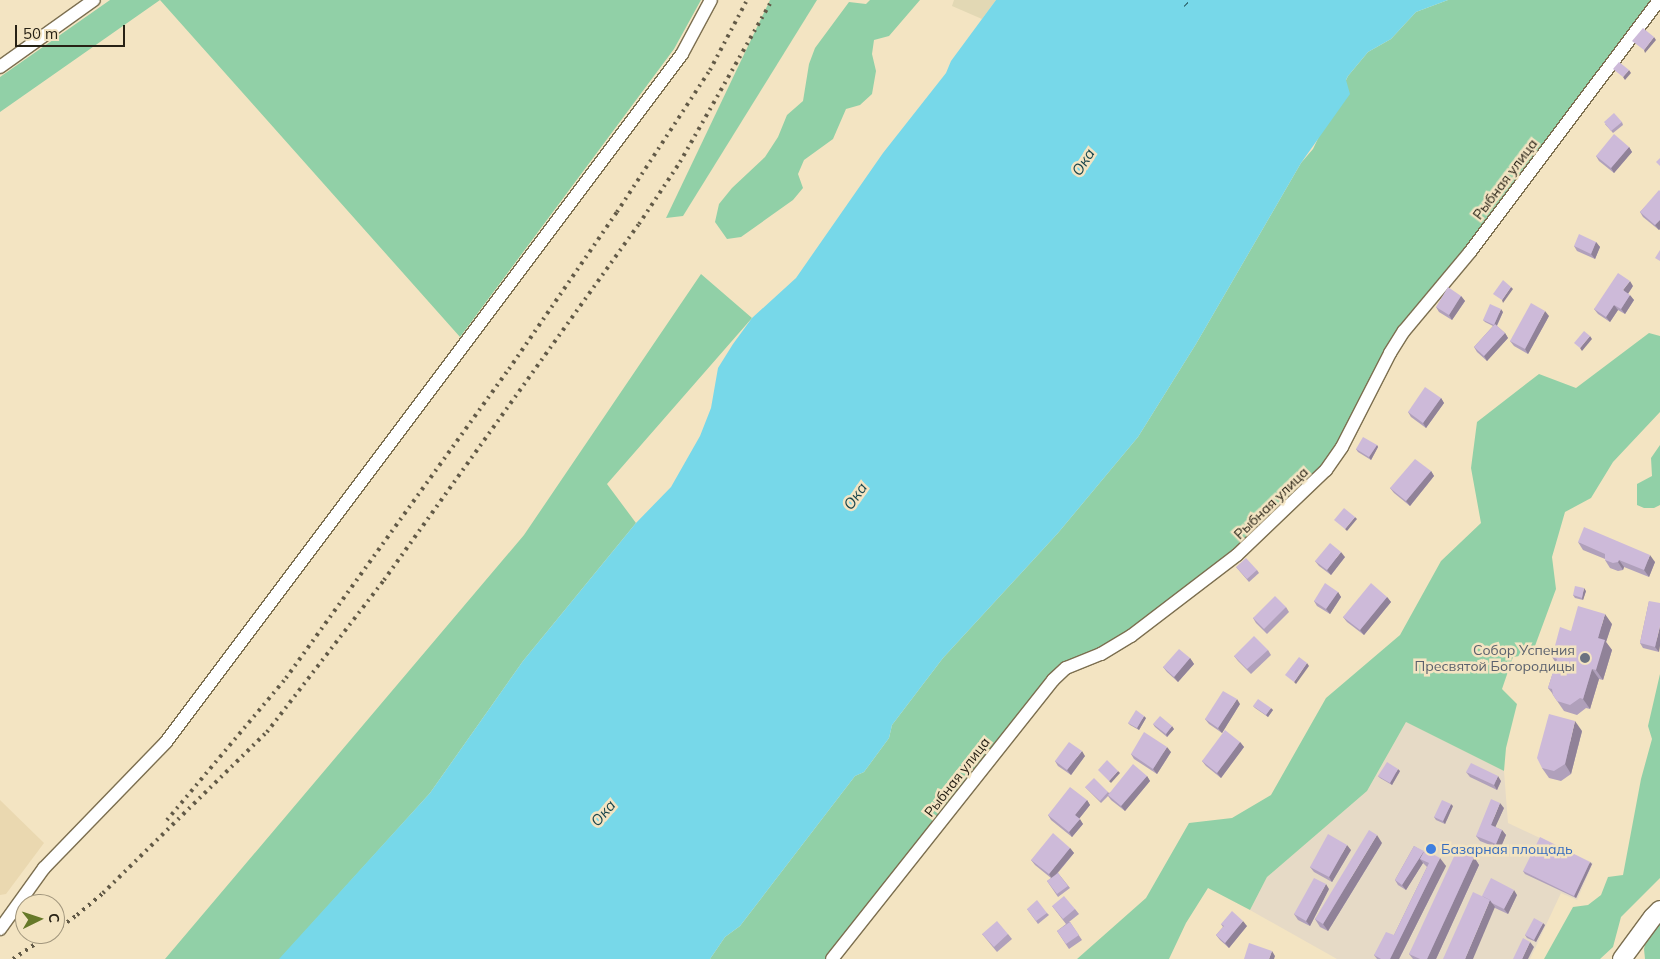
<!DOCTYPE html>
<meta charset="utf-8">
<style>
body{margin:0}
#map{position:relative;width:1660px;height:959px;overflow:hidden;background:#f3e4c2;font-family:Mulish,sans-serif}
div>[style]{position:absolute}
.commercial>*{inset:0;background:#e6dac6}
.built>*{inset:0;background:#ead8b0}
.green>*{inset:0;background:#91d0a7}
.sand>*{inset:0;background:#e2d8b4}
.water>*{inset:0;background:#77d8e9}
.ferry>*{height:1px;margin-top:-0.5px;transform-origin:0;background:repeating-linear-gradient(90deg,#1a464d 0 6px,transparent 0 11px)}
.roads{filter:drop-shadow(1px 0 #7c6f50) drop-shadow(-1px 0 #7c6f50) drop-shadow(0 1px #7c6f50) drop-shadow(0 -1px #7c6f50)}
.minor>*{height:12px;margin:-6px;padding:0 6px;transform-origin:6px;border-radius:6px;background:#fff}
.secondary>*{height:18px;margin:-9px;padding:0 9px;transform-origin:9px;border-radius:9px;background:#fff}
.rail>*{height:4px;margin-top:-2px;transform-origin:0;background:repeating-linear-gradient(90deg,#615946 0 2.5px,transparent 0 7.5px)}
.wall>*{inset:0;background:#b0a0bb}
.shaded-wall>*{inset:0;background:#908298}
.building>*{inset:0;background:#cdbad9}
.dots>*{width:14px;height:14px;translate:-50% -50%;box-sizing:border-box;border:2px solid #f3e4c2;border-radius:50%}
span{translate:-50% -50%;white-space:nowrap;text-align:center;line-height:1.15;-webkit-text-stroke:5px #f3e4c2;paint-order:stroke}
.street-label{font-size:14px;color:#272115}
.worship-label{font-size:14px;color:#5b616d}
.right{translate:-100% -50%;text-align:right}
.shop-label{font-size:14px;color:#366cbe}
.left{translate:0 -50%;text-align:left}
.water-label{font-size:15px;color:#1a464d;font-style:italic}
.north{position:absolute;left:15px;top:894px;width:50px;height:50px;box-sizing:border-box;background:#f3e4c2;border:1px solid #a1967d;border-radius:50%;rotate:86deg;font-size:14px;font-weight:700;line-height:20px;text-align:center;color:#272115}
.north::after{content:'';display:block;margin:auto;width:18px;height:22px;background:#667929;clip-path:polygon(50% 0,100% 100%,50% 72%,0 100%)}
.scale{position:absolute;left:15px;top:25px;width:110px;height:22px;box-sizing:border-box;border:2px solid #272115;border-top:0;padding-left:6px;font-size:15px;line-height:18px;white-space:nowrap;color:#272115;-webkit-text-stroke:4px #f3e4c2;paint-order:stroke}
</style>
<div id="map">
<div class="commercial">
<i style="clip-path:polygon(1406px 722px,1504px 771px,1508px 823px,1593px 863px,1577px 900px,1561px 893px,1530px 959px,1337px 959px,1250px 910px,1267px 877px,1367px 791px)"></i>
</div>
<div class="built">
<i style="clip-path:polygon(0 800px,44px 843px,6px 894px,0 895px)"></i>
</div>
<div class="green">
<i style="clip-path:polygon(110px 0,701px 0,674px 49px,460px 337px,160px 0,0 112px,0 77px)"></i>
<i style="clip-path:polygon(770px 0,817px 0,683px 216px,666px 218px)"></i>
<i style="clip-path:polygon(870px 0,920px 0,889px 36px,874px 40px,872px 54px,876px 71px,872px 94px,860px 105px,846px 109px,833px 139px,804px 160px,798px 174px,803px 188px,793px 200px,741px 237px,727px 239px,715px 222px,719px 204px,732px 188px,765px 157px,778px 137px,787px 115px,803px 101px,809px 64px,815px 48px,849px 2px,866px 4px)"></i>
<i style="clip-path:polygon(1448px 0,1660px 0,1474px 254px,1430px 311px,1410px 331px,1330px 473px,1120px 651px,1069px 671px,1057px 682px,838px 959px,710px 959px,725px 937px,740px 926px,855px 776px,864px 772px,889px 738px,892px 725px,943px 658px,1058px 533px,1138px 437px,1196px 344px,1301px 163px,1313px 149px,1348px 76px,1368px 52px,1391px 39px,1416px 12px)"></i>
<i style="clip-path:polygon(701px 274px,752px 318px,607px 484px,636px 523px,523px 661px,430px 793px,280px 959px,165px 959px,524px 535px)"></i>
<i style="clip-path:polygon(1649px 333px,1660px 336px,1660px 412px,1613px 462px,1591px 498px,1565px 512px,1552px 557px,1556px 589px,1532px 654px,1513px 657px,1502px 689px,1517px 704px,1506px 748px,1504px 771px,1406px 722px,1367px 791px,1267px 877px,1250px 910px,1208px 888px,1186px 923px,1169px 959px,1077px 959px,1146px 898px,1189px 823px,1232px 818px,1271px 795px,1326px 698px,1400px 635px,1441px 561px,1481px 523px,1471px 468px,1477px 422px,1539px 374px,1576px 388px)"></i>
<i style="clip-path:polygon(1660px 445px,1660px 505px,1654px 508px,1644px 508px,1637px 505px,1637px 484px,1652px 476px,1651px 458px)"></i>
<i style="clip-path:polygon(1660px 674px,1660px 878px,1621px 917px,1613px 947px,1600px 959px,1544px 959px,1573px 907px,1588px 905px,1601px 895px,1608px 877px,1623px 875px,1641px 779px,1652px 739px,1648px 726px)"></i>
<i style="clip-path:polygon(1660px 921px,1660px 959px,1645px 959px,1644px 949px,1647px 936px)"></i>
</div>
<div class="sand">
<i style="clip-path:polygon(954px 0,996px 0,982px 19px,952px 6px)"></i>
</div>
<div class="water">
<i style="clip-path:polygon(996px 0,1448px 0,1416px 12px,1391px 39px,1368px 52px,1348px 76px,1346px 80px,1350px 94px,1301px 163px,1196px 344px,1138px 437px,1058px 533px,943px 658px,892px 725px,889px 738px,864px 772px,855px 776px,740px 926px,725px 937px,710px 959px,279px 959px,430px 793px,523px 661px,636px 523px,671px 487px,700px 436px,711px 408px,718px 368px,733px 344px,752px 318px,796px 278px,883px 153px,946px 73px,951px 61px)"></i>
</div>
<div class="ferry">
<i style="left:1184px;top:6px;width:8px;rotate:-45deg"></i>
</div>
<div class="roads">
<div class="minor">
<i style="left:0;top:67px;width:115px;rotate:-35.5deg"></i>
<i style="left:0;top:929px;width:75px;rotate:-54.2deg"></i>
<i style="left:44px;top:868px;width:175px;rotate:-45.9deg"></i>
<i style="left:166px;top:742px;width:860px;rotate:-53.13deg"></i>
<i style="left:682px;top:54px;width:61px;rotate:-61.8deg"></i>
<i style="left:832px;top:959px;width:356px;rotate:-51.6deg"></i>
<i style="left:1053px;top:680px;width:18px;rotate:-43deg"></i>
<i style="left:1066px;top:668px;width:38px;rotate:-22deg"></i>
<i style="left:1101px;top:654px;width:35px;rotate:-31deg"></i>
<i style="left:1131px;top:636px;width:133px;rotate:-37.4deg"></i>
<i style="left:1237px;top:555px;width:123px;rotate:-43.7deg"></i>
<i style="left:1326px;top:470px;width:28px;rotate:-55deg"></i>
<i style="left:1342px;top:447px;width:106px;rotate:-62.9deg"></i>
<i style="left:1390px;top:353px;width:26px;rotate:-58deg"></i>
<i style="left:1404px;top:331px;width:103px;rotate:-50.1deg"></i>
<i style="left:1470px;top:252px;width:315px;rotate:-53.1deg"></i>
</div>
<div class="secondary">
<i style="left:1622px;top:959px;width:52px;rotate:-53.6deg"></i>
<i style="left:1653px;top:917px;width:10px;rotate:-45deg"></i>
</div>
</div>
<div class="rail">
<i style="left:167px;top:820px;width:185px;rotate:-50deg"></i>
<i style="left:286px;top:678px;width:381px;rotate:-54.2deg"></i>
<i style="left:509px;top:369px;width:191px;rotate:-55.5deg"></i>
<i style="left:617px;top:212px;width:170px;rotate:-56.8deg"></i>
<i style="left:710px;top:70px;width:79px;rotate:-62.1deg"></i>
<i style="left:55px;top:931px;width:27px;rotate:-36deg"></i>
<i style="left:77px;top:915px;width:34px;rotate:-40deg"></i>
<i style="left:103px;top:893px;width:230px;rotate:-44.5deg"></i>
<i style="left:267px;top:732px;width:192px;rotate:-52.4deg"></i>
<i style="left:384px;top:580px;width:438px;rotate:-54.4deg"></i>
<i style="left:639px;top:224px;width:74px;rotate:-56.5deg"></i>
<i style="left:680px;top:162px;width:186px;rotate:-60.4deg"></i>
<i style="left:13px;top:959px;width:45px;rotate:-34deg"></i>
</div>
<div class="wall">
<i style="clip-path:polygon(1622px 122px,1623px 125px,1613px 133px,1605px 124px)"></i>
<i style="clip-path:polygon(1629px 147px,1632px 152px,1614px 173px,1599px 161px,1596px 156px)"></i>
<i style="clip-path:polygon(1660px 191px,1660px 229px,1659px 230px,1643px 217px,1640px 212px)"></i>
<i style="clip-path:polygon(1596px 242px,1600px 247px,1595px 259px,1577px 251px,1574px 246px)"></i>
<i style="clip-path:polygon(1633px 286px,1628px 294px,1634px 300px,1625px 314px,1618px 310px,1610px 322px,1598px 314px,1594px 309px)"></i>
<i style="clip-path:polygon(1461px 296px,1465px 301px,1452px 320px,1439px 312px,1436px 307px)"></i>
<i style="clip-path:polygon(1503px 312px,1497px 326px,1505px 333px,1508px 338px,1487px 361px,1477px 352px,1474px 347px,1493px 326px,1485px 322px,1483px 320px)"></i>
<i style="clip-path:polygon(1549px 316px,1528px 354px,1514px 346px,1510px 341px)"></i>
<i style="clip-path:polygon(1441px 398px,1444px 403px,1426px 428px,1411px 417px,1408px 412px)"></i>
<i style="clip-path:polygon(1377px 445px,1378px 447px,1371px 460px,1358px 452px,1356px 449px)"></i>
<i style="clip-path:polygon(1431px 471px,1434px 476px,1410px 506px,1394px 493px,1390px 488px)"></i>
<i style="clip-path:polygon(1578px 542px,1655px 562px,1649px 577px,1624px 567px,1623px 570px,1618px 571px,1610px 568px,1605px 560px,1605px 559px,1583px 550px)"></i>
<i style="clip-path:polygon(1345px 557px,1331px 575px,1319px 566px,1315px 561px)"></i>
<i style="clip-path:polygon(1236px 567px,1257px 570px,1259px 573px,1249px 582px)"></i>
<i style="clip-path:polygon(1586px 591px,1583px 600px,1575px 598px,1573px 595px)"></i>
<i style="clip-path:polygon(1338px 592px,1341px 597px,1330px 614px,1317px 606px,1314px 601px)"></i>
<i style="clip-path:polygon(1387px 597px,1391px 602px,1364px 635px,1347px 622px,1343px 617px)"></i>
<i style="clip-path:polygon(1649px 601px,1659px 652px,1643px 648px,1640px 643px)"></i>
<i style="clip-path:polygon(1286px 607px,1289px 612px,1267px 634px,1256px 623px,1253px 618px)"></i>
<i style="clip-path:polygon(1612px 624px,1606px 642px,1612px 650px,1603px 680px,1599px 679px,1590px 709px,1586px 708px,1577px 715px,1564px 711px,1553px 695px,1552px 693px,1548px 688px,1556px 663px,1552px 657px,1571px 631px)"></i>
<i style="clip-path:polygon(1268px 650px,1271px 655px,1251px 674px,1238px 661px,1234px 656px)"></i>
<i style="clip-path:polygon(1190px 658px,1194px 664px,1178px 682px,1167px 672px,1163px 667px)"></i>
<i style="clip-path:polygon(1240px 704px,1222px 733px,1209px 724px,1205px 719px)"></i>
<i style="clip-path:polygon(1253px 706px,1273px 710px,1268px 717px,1255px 708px)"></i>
<i style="clip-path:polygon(1146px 718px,1139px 730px,1130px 725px,1128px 723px)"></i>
<i style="clip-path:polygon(1153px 724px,1174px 729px,1167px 737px,1155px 727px)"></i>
<i style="clip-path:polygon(1582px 731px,1571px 774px,1561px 781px,1549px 778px,1542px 768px)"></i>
<i style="clip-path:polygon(1240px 742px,1244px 747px,1221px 778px,1206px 766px,1202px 761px)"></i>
<i style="clip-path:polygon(1171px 752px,1157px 774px,1134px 759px,1131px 754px)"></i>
<i style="clip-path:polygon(1085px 756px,1071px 775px,1058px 766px,1055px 761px)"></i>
<i style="clip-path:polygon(1400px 771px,1392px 785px,1380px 778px,1378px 776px)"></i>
<i style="clip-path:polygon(1466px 772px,1501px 781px,1497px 790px,1470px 777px)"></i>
<i style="clip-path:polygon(1147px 776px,1150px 781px,1125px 811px,1111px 800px,1108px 796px,1101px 803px,1085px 787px,1108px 792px,1109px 793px)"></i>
<i style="clip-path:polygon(1087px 800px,1090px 805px,1079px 819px,1083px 824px,1072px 837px,1051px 820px,1048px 815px)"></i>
<i style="clip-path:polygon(1453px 806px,1445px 824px,1436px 820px,1434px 817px)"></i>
<i style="clip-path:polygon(1504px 808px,1495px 827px,1502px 830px,1506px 835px,1500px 849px,1480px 841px,1476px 836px)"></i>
<i style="clip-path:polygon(1382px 843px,1328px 931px,1320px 927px,1315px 919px)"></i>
<i style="clip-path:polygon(1414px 846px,1446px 866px,1399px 959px,1377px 959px,1374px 955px,1394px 935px,1427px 867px,1423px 863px,1406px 890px,1398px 885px,1395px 880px)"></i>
<i style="clip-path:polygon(1070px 848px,1074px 853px,1057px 874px,1058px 873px,1070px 888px,1058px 897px,1047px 881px,1051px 878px,1035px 865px,1031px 860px)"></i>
<i style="clip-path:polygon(1351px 850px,1332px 882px,1314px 872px,1310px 867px)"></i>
<i style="clip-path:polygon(1474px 857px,1479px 865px,1436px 959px,1413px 959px,1409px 954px)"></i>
<i style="clip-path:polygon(1592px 864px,1576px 898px,1525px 874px,1523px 871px)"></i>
<i style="clip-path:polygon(1329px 889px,1310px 926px,1298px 920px,1294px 914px)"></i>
<i style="clip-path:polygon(1517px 895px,1508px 914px,1495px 908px,1482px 896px)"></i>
<i style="clip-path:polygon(1052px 906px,1075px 909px,1079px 914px,1069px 922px,1070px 922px,1082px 940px,1069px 949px,1057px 931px,1066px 924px)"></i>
<i style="clip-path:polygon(1027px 909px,1047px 913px,1049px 915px,1038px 924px)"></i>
<i style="clip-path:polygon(1221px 924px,1247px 926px,1229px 948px,1220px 940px,1216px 935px,1223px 927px)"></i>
<i style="clip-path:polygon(1545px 925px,1536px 942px,1527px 938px,1525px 935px)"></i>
<i style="clip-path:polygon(982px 934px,1008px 934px,1012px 939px,997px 952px)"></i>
</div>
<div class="shaded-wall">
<i style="clip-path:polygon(1654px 37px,1656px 40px,1645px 53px,1644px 50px)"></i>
<i style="clip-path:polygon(1629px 70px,1631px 73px,1625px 80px,1623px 77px)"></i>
<i style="clip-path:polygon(1629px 147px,1632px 152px,1614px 173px,1611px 168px)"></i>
<i style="clip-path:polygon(1660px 220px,1660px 229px,1659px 230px,1655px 225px)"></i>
<i style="clip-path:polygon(1596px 242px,1600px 247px,1595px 259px,1591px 254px)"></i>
<i style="clip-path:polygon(1630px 281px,1633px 286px,1627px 295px,1623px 290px)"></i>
<i style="clip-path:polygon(1511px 287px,1513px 289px,1503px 303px,1502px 300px)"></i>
<i style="clip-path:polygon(1630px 295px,1634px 300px,1625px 314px,1621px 309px)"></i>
<i style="clip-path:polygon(1461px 296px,1465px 301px,1452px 320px,1449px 315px)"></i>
<i style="clip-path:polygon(1614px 305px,1618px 310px,1610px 322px,1606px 317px)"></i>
<i style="clip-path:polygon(1501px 309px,1503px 312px,1496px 327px,1494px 325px)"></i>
<i style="clip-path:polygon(1545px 311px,1549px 316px,1528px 354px,1525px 349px)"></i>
<i style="clip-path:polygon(1505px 333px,1508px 338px,1487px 361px,1484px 356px)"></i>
<i style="clip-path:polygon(1590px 336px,1592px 339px,1582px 351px,1580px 348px)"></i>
<i style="clip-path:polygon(1441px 398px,1444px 403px,1426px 428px,1423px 423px)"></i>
<i style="clip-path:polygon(1377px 445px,1378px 447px,1371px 460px,1369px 457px)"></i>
<i style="clip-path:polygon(1431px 471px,1434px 476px,1410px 506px,1406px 501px)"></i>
<i style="clip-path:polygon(1355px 517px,1357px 519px,1347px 531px,1345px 529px)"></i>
<i style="clip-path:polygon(1341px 552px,1345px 557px,1331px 575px,1327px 570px)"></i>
<i style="clip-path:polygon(1650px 555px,1655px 562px,1649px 577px,1644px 570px)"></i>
<i style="clip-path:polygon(1619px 560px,1624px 567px,1623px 570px,1618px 562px)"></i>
<i style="clip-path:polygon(1584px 588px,1586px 591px,1583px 600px,1582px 598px)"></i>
<i style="clip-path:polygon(1338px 592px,1341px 597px,1330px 614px,1326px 609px)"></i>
<i style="clip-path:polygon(1387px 597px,1391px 602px,1364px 635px,1360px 630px)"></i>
<i style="clip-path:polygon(1605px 614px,1612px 624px,1606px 642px,1612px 650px,1603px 680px,1596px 670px,1598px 638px)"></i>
<i style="clip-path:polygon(1660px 626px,1660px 646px,1659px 652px,1655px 647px)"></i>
<i style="clip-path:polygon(1190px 658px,1194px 664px,1178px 682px,1174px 677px)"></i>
<i style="clip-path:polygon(1307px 663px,1309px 666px,1296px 684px,1294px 682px)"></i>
<i style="clip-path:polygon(1592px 669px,1599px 679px,1590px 709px,1583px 699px)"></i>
<i style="clip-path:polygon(1237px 699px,1240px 704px,1222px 733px,1218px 728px)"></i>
<i style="clip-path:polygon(1271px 708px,1273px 710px,1268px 717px,1266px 715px)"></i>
<i style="clip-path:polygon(1144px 716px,1146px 718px,1139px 730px,1137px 728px)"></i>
<i style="clip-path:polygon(1575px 721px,1582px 731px,1571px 774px,1565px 764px)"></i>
<i style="clip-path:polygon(1172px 726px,1174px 729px,1167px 737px,1166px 734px)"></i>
<i style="clip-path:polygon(1240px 742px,1244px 747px,1221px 778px,1217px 773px)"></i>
<i style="clip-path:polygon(1167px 747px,1171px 752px,1157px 774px,1153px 769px)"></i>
<i style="clip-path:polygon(1082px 751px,1085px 756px,1071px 775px,1067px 770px)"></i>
<i style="clip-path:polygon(1398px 769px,1400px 771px,1392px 785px,1390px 783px)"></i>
<i style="clip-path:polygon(1118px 771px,1120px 773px,1111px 783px,1109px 781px)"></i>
<i style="clip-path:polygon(1147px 776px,1150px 781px,1125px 811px,1121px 806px)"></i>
<i style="clip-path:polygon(1498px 776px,1501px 781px,1497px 790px,1494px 785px)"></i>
<i style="clip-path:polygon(1087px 800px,1090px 805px,1078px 820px,1075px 815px)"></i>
<i style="clip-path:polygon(1500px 803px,1504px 808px,1494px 830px,1491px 825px)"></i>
<i style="clip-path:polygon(1451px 804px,1453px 806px,1445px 824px,1443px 821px)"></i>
<i style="clip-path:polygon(1080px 819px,1083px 824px,1072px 837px,1069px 832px)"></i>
<i style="clip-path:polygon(1502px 830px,1506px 835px,1500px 849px,1496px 844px)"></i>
<i style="clip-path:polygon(1377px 835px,1382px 843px,1328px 931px,1323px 924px)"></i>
<i style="clip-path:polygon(1347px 845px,1351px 850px,1332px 882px,1329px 877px)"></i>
<i style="clip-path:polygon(1070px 848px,1074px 853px,1052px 879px,1049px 874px)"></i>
<i style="clip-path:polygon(1424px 851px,1420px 859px,1423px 863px,1406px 890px,1402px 885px)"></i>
<i style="clip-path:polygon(1474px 857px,1479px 865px,1436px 959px,1427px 959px)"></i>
<i style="clip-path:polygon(1440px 858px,1446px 866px,1399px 959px,1390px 959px)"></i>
<i style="clip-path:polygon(1590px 862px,1592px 864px,1576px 898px,1574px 896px)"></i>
<i style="clip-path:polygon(1326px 884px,1329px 889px,1310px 926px,1306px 921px)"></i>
<i style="clip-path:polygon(1514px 890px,1517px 895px,1508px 914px,1504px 909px)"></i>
<i style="clip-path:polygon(1490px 900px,1495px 907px,1473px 959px,1465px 959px)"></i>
<i style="clip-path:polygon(1243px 921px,1247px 926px,1229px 948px,1225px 943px)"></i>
<i style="clip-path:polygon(1543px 923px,1545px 925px,1536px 942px,1534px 940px)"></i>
<i style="clip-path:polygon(1530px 942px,1534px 947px,1528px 959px,1522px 959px)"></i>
<i style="clip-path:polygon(1272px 951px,1275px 956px,1274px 959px,1269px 959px)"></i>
</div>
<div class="building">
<i style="clip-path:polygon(1643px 28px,1654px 37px,1644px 50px,1632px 41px)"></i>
<i style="clip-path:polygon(1619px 62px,1629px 70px,1623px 77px,1613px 69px)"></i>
<i style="clip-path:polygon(1614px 113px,1622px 122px,1611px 131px,1604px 122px)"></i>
<i style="clip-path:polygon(1614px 134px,1629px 147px,1611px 168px,1596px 156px)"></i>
<i style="clip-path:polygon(1660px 158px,1660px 166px,1656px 162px)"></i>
<i style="clip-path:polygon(1659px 190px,1660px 191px,1660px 220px,1655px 225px,1640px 212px)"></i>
<i style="clip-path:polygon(1579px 234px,1596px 242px,1591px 254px,1574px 246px)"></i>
<i style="clip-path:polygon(1660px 250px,1660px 261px,1655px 258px)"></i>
<i style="clip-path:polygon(1618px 273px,1630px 281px,1623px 290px,1630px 295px,1621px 309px,1614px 305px,1606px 317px,1594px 309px)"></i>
<i style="clip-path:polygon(1503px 280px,1511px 287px,1502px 300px,1493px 294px)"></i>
<i style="clip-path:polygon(1448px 287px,1461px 296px,1449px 315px,1436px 307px)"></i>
<i style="clip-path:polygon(1531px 303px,1545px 311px,1525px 349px,1510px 341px)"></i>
<i style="clip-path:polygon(1490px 304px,1501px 309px,1494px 325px,1483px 320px)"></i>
<i style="clip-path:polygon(1495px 324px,1505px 333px,1484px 356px,1474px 347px)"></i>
<i style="clip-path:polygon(1584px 331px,1590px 336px,1580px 348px,1574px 343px)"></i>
<i style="clip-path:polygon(1425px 387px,1441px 398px,1423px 423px,1408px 412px)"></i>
<i style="clip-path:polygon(1363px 437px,1377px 445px,1369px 457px,1356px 449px)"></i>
<i style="clip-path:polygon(1415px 459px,1431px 471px,1406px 501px,1390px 488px)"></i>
<i style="clip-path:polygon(1344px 508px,1355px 517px,1345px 529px,1334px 520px)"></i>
<i style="clip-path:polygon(1584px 527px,1650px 555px,1644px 570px,1619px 560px,1618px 562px,1613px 563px,1605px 560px,1605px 554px,1578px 542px)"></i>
<i style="clip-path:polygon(1330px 543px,1341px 552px,1327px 570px,1315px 561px)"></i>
<i style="clip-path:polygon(1246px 558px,1257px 570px,1247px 579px,1236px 567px)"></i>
<i style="clip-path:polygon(1325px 583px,1338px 592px,1326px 609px,1314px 601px)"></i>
<i style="clip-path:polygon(1371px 583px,1387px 597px,1360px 630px,1343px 617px)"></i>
<i style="clip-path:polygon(1575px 586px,1584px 588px,1582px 598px,1573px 595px)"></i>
<i style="clip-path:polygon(1275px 596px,1286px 607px,1264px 629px,1253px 618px)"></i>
<i style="clip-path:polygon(1649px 601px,1660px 603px,1660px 626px,1655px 647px,1640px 643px)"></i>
<i style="clip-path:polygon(1578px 606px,1605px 614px,1598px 638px,1605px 640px,1596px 670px,1592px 669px,1583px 699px,1580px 698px,1570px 705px,1557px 701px,1553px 695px,1552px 689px,1548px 688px,1557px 659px,1552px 657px,1560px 627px,1571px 631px)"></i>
<i style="clip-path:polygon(1254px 636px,1268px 650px,1247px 669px,1234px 656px)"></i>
<i style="clip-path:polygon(1179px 649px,1190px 658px,1174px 677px,1163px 667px)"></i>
<i style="clip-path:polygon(1299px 657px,1307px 663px,1294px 682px,1285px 675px)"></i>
<i style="clip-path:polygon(1223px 691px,1237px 699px,1218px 728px,1205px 719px)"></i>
<i style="clip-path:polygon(1258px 699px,1271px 708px,1266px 715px,1253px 706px)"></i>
<i style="clip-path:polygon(1136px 710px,1144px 716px,1137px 728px,1128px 723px)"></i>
<i style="clip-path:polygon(1549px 714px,1575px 721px,1565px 764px,1554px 771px,1542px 768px,1537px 758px)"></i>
<i style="clip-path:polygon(1160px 716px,1172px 726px,1166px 734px,1153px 724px)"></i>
<i style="clip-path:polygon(1225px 730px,1240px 742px,1217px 773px,1202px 761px)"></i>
<i style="clip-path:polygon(1144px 732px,1167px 747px,1153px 769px,1131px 754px)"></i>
<i style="clip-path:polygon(1069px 742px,1082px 751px,1067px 770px,1055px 761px)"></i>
<i style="clip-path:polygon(1107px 760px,1118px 771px,1109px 781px,1098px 770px)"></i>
<i style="clip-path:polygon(1387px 762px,1398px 769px,1390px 783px,1378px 776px)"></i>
<i style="clip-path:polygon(1471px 763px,1498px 776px,1494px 785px,1466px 772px)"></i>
<i style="clip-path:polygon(1133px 764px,1147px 776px,1121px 806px,1108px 795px)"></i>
<i style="clip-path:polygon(1094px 778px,1108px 792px,1100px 801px,1085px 787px)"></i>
<i style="clip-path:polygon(1070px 787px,1087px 800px,1075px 815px,1080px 819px,1069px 832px,1048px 815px)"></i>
<i style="clip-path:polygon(1491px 799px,1500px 803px,1491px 825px,1502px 830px,1496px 844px,1476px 836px)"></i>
<i style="clip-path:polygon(1442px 800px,1451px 804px,1443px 821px,1434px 817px)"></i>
<i style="clip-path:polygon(1369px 830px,1377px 835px,1323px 924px,1315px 919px)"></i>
<i style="clip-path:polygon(1053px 833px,1070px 848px,1049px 874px,1031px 860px)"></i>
<i style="clip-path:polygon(1328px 834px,1347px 845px,1329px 877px,1310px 867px)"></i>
<i style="clip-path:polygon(1540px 837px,1590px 862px,1574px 896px,1523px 871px)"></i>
<i style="clip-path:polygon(1414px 846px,1424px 851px,1402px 885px,1395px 880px)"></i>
<i style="clip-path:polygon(1425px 850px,1440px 858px,1390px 959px,1381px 959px,1374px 955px,1386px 932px,1394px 935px,1429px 863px,1420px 859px)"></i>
<i style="clip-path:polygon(1457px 850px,1474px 857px,1427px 959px,1420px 959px,1409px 954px)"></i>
<i style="clip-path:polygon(1058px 873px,1068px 886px,1057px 894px,1047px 881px)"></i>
<i style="clip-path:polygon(1314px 878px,1326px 884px,1306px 921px,1294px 914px)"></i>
<i style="clip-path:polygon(1491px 878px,1514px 890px,1504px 909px,1492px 903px,1490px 900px,1482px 896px)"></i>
<i style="clip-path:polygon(1473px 892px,1490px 900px,1465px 959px,1443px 959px)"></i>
<i style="clip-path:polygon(1064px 896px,1075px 909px,1063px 919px,1052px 906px)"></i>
<i style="clip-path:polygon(1037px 900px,1047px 913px,1036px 921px,1027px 909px)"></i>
<i style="clip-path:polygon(1232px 911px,1243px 921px,1225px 943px,1216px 935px,1224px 926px,1221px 924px)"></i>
<i style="clip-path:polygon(1534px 918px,1543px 923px,1534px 940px,1525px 935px)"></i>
<i style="clip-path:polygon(997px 921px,1008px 934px,994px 947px,982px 934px)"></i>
<i style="clip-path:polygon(1070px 922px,1079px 935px,1066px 944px,1057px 931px)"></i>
<i style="clip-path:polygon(1523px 938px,1530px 942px,1522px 959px,1513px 959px)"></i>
<i style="clip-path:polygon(1249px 943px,1272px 951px,1269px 959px,1244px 959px)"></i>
</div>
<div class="dots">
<i style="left:1585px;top:658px;background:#6b7280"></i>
<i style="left:1431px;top:849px;background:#3f7fe0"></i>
</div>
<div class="street-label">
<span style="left:1505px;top:179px;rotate:-53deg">Рыбная улица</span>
<span style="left:1271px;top:503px;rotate:-44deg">Рыбная улица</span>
<span style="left:957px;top:777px;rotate:-52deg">Рыбная улица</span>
</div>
<div class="worship-label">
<span class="right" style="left:1575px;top:658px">Собор Успения<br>Пресвятой Богородицы</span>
</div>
<div class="shop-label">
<span class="left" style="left:1441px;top:849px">Базарная площадь</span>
</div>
<div class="water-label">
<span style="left:1083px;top:162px;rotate:-57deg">Ока</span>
<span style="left:855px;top:496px;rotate:-55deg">Ока</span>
<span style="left:603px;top:813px;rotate:-50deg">Ока</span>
</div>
<div class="north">С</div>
<div class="scale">50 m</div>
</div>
